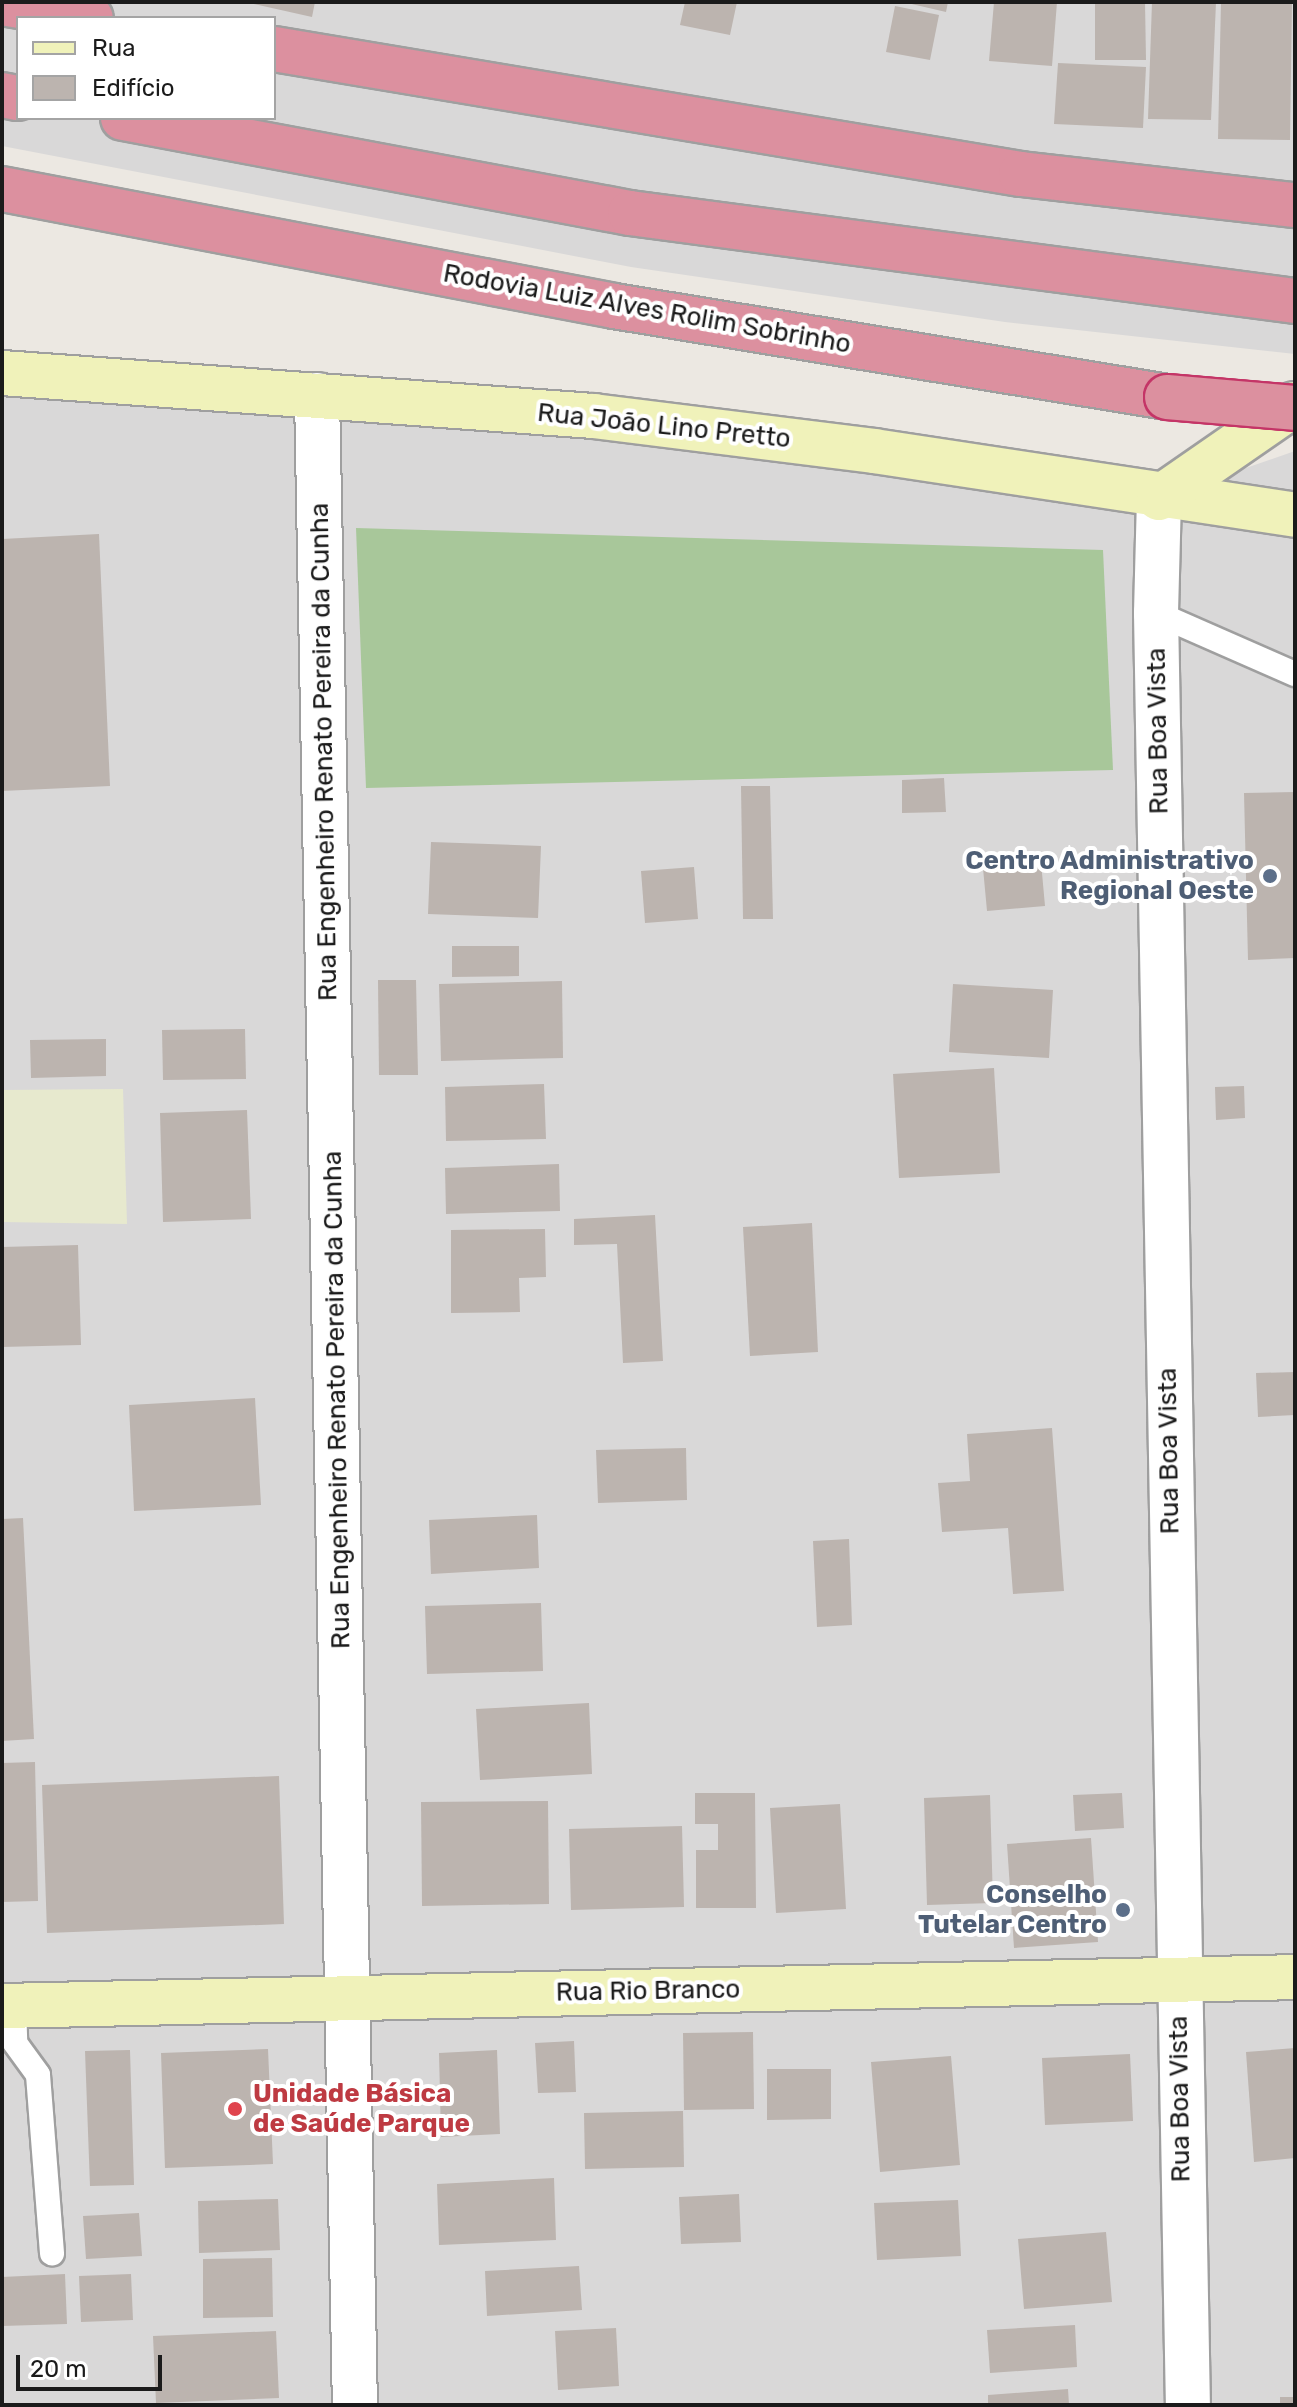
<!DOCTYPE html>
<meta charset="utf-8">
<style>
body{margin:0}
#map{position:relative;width:1297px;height:2407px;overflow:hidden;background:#ece8e2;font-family:Rubik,sans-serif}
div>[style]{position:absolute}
.residential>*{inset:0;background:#d9d8d8}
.farmland>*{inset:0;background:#e7e9ce}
.forest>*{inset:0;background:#a8c79a}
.building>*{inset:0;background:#bcb4af}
.roads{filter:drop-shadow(2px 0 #9f9f9f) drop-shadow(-2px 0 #9f9f9f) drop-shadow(0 2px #9f9f9f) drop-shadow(0 -2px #9f9f9f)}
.lane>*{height:24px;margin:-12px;padding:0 12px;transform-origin:12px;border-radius:12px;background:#fff}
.street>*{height:44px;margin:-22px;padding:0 22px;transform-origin:22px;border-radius:22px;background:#fff}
.secondary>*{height:44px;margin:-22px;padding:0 22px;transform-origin:22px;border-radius:22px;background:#f0f2ba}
.highway>*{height:44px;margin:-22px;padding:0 22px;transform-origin:22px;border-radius:22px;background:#dc909f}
.bridges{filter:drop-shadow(2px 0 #c43567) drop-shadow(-2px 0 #c43567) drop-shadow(0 2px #c43567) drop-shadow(0 -2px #c43567)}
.highway-bridge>*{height:44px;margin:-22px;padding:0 22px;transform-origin:22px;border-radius:22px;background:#dc909f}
.dots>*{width:22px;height:22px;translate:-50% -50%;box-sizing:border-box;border:4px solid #fff;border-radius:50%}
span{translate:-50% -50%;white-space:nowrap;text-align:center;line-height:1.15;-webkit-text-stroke:8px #fff;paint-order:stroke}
.street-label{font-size:26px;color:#1b1b1b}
.service-label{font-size:26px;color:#4e5e75;font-weight:700}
.right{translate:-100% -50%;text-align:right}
.health-label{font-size:26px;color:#be3a42;font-weight:700}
.left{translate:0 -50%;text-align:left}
.frame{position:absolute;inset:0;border:4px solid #1b1b1b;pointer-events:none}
.legend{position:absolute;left:16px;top:16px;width:260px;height:104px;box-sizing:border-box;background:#fff;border:2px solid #a4a4a4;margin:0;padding:10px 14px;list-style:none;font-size:24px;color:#1b1b1b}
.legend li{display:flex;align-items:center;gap:16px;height:40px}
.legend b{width:40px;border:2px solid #a4a4a4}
.scale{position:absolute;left:16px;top:2355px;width:146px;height:36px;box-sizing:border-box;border:4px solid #1b1b1b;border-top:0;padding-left:10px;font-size:24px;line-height:28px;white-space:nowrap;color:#1b1b1b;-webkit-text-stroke:6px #fff;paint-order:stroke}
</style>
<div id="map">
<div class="residential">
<i style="clip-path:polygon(evenodd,2px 2px,1295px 2px,1295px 354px,1005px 322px,631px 267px,2px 146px,2px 2px,18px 18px,274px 18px,274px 118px,18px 118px,18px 18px)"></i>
<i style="clip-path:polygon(2px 373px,1159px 498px,1295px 451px,1295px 2405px,2px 2405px)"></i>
</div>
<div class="farmland">
<i style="clip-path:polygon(123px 1089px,127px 1224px,2px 1222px,2px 1090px)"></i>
</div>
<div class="forest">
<i style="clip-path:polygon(356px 528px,1103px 550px,1113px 770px,366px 788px)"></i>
</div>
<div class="building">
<i style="clip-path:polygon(245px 2px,315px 2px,312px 17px)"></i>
<i style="clip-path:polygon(685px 2px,737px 2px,730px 35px,680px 25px)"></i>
<i style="clip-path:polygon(903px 2px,948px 2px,946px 12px)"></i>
<i style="clip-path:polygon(994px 2px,1057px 2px,1052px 66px,989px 61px)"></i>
<i style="clip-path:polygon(1095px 2px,1145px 2px,1146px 60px,1095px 60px)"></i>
<i style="clip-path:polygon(1152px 2px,1216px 2px,1211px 120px,1148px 119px)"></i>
<i style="clip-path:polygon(1221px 2px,1292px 3px,1290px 140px,1218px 139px)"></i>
<i style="clip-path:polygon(895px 6px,939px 15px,930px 60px,886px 52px)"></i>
<i style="clip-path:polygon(1058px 63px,1146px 67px,1143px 128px,1054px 124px)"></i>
<i style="clip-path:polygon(99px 534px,110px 786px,2px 791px,2px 539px)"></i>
<i style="clip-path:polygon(944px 778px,946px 812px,902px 813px,902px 780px)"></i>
<i style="clip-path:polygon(741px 786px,770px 786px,773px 919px,743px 919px)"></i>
<i style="clip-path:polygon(1295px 792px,1295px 958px,1248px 960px,1244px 793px)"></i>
<i style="clip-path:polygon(431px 842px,541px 846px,538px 918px,428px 914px)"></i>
<i style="clip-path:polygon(1041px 862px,1045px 906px,987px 911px,983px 868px)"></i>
<i style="clip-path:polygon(694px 867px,698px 919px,645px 923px,641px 871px)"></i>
<i style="clip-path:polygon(452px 946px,519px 946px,519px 976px,452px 977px)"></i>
<i style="clip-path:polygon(378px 980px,416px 980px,418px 1075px,379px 1075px)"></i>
<i style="clip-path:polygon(562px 981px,563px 1058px,441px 1061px,439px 984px)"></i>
<i style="clip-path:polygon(953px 984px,1053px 990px,1049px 1058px,949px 1052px)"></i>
<i style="clip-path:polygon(245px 1029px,246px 1079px,163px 1080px,162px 1030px)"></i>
<i style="clip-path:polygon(106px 1039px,106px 1076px,31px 1078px,30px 1040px)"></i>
<i style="clip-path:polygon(994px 1068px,1000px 1173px,899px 1178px,893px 1074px)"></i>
<i style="clip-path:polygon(544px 1084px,546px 1139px,446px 1141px,445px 1087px)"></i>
<i style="clip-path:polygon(1244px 1086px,1245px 1118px,1216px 1120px,1215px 1087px)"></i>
<i style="clip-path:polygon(247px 1110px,251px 1219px,163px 1222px,160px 1113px)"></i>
<i style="clip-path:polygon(559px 1164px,560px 1211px,446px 1214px,445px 1168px)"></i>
<i style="clip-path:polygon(655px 1215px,663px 1361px,623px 1363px,617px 1244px,574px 1245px,574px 1219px)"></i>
<i style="clip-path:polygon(812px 1223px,818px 1352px,750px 1356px,743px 1227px)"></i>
<i style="clip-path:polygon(545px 1229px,546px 1277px,519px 1278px,520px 1312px,451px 1313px,451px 1230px)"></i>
<i style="clip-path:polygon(78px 1245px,81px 1345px,2px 1347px,2px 1247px)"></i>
<i style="clip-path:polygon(1295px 1372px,1295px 1415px,1258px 1417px,1256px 1373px)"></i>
<i style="clip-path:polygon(255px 1398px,261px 1505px,134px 1511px,129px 1405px)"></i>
<i style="clip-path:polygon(1052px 1428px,1064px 1591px,1013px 1594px,1008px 1528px,942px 1532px,938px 1483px,970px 1481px,967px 1434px)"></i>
<i style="clip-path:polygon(686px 1448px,687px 1500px,598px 1503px,596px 1450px)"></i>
<i style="clip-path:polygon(537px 1515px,539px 1568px,431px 1574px,429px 1520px)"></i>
<i style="clip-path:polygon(23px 1518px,34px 1739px,2px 1741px,2px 1519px)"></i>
<i style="clip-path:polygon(849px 1539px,852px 1625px,817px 1627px,813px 1541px)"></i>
<i style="clip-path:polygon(541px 1603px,543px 1671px,427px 1674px,425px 1606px)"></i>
<i style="clip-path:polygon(589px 1703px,592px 1774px,480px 1780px,476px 1709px)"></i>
<i style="clip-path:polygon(35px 1762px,38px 1901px,2px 1902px,2px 1763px)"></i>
<i style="clip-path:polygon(279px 1776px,284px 1924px,47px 1933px,42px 1785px)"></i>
<i style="clip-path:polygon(695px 1793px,755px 1793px,756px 1908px,696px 1908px,696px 1850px,718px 1850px,718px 1824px,695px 1824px)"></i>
<i style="clip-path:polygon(1122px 1793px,1124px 1828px,1075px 1831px,1073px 1795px)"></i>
<i style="clip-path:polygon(990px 1795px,993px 1903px,927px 1905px,924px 1798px)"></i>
<i style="clip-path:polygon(548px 1801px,549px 1904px,422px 1906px,421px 1802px)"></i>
<i style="clip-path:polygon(840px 1804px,846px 1909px,776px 1913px,770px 1808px)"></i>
<i style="clip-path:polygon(682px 1826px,684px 1907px,571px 1910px,569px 1829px)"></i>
<i style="clip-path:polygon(1091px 1838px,1098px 1942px,1014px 1948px,1007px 1844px)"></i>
<i style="clip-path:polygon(753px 2032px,754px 2109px,684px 2110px,683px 2033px)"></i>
<i style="clip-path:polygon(574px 2041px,576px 2092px,538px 2093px,535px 2043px)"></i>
<i style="clip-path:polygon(1295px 2048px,1295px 2158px,1254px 2162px,1246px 2052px)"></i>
<i style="clip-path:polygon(268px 2049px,273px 2164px,165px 2168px,161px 2053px)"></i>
<i style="clip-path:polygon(130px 2050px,134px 2185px,90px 2186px,85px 2051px)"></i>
<i style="clip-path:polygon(497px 2050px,500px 2134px,441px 2137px,439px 2053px)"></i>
<i style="clip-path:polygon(1130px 2054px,1133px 2121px,1045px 2125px,1042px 2058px)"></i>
<i style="clip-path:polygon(951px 2056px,960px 2165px,880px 2172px,871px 2062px)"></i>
<i style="clip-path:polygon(767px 2069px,831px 2069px,831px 2119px,767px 2120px)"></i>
<i style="clip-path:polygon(683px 2111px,684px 2167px,585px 2169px,584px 2113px)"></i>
<i style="clip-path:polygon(554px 2178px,556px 2240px,439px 2245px,437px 2184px)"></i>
<i style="clip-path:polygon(739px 2194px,741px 2242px,681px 2244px,679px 2197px)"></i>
<i style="clip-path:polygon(278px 2199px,280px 2250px,199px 2253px,198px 2201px)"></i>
<i style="clip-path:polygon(958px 2200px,961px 2256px,877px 2260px,874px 2203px)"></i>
<i style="clip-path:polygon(139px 2213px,142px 2256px,86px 2259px,83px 2216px)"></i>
<i style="clip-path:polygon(1106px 2232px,1112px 2302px,1024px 2309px,1018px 2239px)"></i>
<i style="clip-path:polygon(272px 2258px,273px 2317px,203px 2318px,203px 2259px)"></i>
<i style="clip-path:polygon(579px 2266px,582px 2310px,487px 2316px,485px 2271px)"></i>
<i style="clip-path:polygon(65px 2274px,67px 2324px,2px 2326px,2px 2277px)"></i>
<i style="clip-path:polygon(131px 2274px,133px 2320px,81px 2322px,79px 2276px)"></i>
<i style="clip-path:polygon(1075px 2325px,1077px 2367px,990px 2373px,987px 2330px)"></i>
<i style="clip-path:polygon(616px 2328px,619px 2386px,558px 2390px,555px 2331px)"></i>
<i style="clip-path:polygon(276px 2331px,279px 2398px,156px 2403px,153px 2336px)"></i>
<i style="clip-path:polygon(1068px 2389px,1069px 2405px,988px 2405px,988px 2395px)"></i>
<i style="clip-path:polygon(1280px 2397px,1295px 2397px,1295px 2405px,1280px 2405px)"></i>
</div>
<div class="roads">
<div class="lane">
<i style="left:1156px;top:613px;width:152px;rotate:23.7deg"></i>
<i style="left:14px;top:2006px;width:37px;rotate:88deg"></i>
<i style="left:15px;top:2043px;width:39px;rotate:54deg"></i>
<i style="left:38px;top:2075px;width:179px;rotate:85.5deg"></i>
</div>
<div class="street">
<i style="left:317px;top:395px;width:2010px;rotate:88.92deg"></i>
<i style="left:1159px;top:498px;width:115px;rotate:91.5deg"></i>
<i style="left:1156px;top:613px;width:1792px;rotate:88.98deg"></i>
</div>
<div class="secondary">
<i style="left:2px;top:373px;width:593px;rotate:4.16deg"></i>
<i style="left:593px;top:416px;width:283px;rotate:7.1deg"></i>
<i style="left:874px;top:451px;width:426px;rotate:8.6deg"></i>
<i style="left:1159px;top:498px;width:165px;rotate:-34.7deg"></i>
<i style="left:2px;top:2006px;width:1293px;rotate:-1.28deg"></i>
</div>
<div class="highway">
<i style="left:2px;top:3px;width:90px;rotate:9.6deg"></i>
<i style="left:274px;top:49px;width:757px;rotate:9.5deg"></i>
<i style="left:1021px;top:174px;width:276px;rotate:6.5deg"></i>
<i style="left:2px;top:95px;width:16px;rotate:11deg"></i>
<i style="left:123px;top:118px;width:516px;rotate:10.61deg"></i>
<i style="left:630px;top:213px;width:671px;rotate:7.54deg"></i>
<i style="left:2px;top:189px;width:623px;rotate:10.82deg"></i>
<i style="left:614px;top:306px;width:560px;rotate:9.34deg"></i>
</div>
</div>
<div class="bridges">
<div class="highway-bridge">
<i style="left:1167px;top:397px;width:128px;rotate:4.9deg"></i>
</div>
</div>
<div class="dots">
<i style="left:1270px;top:876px;background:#5c6f8a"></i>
<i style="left:1123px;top:1910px;background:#5c6f8a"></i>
<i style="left:235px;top:2109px;background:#e0444e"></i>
</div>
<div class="street-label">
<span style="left:647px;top:309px;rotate:10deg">Rodovia Luiz Alves Rolim Sobrinho</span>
<span style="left:664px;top:426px;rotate:6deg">Rua João Lino Pretto</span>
<span style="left:1158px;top:731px;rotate:-91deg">Rua Boa Vista</span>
<span style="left:324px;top:752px;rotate:-91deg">Rua Engenheiro Renato Pereira da Cunha</span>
<span style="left:337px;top:1400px;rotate:-91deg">Rua Engenheiro Renato Pereira da Cunha</span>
<span style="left:1169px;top:1451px;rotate:-91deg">Rua Boa Vista</span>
<span style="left:648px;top:1991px;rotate:-1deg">Rua Rio Branco</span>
<span style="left:1180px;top:2099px;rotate:-91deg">Rua Boa Vista</span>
</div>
<div class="service-label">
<span class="right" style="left:1254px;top:876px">Centro Administrativo<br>Regional Oeste</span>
<span class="right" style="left:1107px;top:1910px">Conselho<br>Tutelar Centro</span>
</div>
<div class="health-label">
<span class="left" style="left:253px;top:2109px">Unidade Básica<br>de Saúde Parque</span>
</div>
<div class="frame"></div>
<ul class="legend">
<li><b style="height:10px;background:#f0f2ba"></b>Rua</li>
<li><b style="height:22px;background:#bcb4af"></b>Edifício</li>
</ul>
<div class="scale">20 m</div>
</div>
